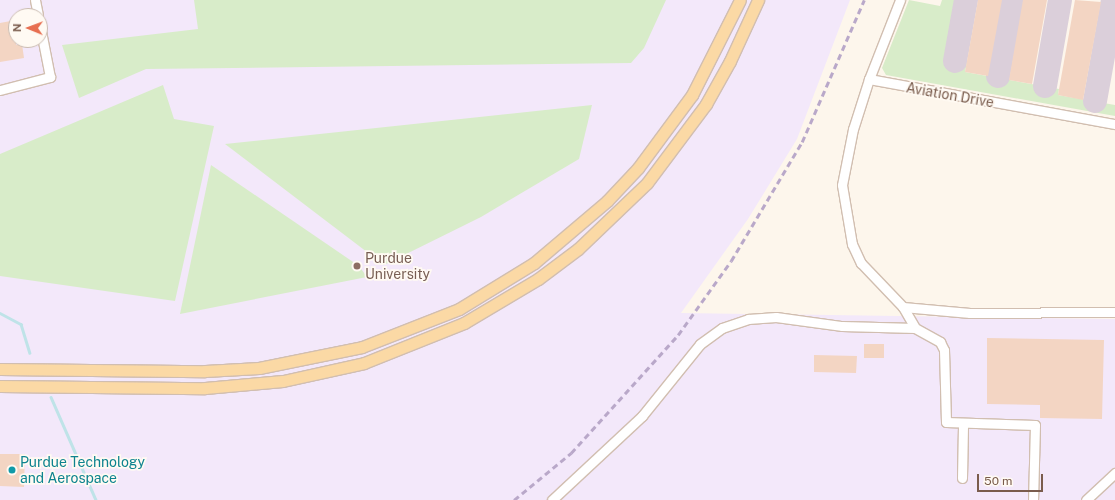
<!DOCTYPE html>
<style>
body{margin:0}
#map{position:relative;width:1115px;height:500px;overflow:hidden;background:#fdf6ec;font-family:"Public Sans",sans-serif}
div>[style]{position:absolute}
.education>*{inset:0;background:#f3e8fa}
.green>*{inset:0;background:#d8ecc9}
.stream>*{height:2.5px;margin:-1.25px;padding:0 1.25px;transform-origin:1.25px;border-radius:1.25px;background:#bfe3e8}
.taxiway>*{height:24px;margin:-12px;padding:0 12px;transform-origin:12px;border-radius:12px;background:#dbcfda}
.building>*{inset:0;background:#f3d5c3}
.roads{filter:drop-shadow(1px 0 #d1beb0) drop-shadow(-1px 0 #d1beb0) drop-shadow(0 1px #d1beb0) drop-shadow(0 -1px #d1beb0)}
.minor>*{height:9px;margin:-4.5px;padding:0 4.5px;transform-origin:4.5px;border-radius:4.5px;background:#fff}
.major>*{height:11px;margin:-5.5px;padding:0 5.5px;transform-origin:5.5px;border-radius:5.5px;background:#fbd9a5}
.rail>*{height:2.5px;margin-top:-1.25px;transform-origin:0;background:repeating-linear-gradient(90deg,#b9a8c9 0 6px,transparent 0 10px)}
.dots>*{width:11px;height:11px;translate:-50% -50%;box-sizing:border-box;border:2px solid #fffaf3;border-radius:50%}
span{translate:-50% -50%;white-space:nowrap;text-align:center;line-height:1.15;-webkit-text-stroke:3.5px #fffaf3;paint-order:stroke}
.street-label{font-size:14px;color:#7a5c4d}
.education-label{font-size:14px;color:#785e54}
.left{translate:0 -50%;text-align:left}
.culture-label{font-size:14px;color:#0d838f}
.north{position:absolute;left:8px;top:8px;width:40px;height:40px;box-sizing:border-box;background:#fffaf3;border:1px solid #cabbb1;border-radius:50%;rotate:271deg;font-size:11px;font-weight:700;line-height:16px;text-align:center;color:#7a5c4d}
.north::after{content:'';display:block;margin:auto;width:14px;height:18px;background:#e76f51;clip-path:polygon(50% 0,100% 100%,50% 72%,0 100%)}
.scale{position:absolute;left:977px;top:474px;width:66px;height:18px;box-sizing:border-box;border:2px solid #7a5c4d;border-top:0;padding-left:5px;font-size:12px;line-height:14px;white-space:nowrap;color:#7a5c4d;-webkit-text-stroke:3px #fffaf3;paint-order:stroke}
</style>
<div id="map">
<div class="education">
<i style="clip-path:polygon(evenodd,0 0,850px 0,797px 139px,748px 219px,681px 313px,1115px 319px,1115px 500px,0 500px,0 0,16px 16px,40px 16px,40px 40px,16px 40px,16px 16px)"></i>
</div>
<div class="green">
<i style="clip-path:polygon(194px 0,666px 0,644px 48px,631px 63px,146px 69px,79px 98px,62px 45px,198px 29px)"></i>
<i style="clip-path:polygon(909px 0,940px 6px,942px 0,961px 0,951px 60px,967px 63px,965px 72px,1059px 89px,1058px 95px,1115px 105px,1115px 116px,886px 75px,882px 68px)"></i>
<i style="clip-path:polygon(163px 85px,174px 119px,214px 126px,175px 301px,0 276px,0 154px)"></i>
<i style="clip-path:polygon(592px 105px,579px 159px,481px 217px,384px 265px,225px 144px)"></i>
<i style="clip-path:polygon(211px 165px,359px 266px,367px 277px,180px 314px)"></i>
</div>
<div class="stream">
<i style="left:0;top:313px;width:24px;rotate:28deg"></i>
<i style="left:21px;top:324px;width:30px;rotate:73deg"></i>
<i style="left:51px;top:397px;width:112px;rotate:66.4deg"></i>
</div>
<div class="taxiway">
<i style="left:955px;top:61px;width:62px;rotate:-79.8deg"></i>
<i style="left:998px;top:76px;width:77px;rotate:-79.6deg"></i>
<i style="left:1045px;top:86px;width:87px;rotate:-80.1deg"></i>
<i style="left:1095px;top:101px;width:103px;rotate:-79.9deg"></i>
</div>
<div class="building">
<i style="clip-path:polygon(978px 0,1002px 0,988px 76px,965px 72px)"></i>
<i style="clip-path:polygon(1023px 0,1047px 0,1032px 84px,1009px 80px)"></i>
<i style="clip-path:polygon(1075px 0,1101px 2px,1083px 100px,1058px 95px)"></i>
<i style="clip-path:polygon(16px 20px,16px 45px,22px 44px,24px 58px,0 62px,0 23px)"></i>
<i style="clip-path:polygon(987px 338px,1104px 340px,1102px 419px,1040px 418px,1040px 405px,987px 404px)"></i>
<i style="clip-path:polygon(864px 344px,884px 344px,884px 358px,864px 358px)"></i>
<i style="clip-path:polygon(814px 355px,857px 356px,856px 373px,814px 372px)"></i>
<i style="clip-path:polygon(0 454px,25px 454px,24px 487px,0 486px)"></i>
</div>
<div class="roads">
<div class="minor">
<i style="left:35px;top:0;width:16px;rotate:79deg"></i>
<i style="left:900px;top:0;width:85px;rotate:111.4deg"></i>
<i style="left:869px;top:79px;width:250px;rotate:10.4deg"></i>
<i style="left:869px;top:79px;width:52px;rotate:107.7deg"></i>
<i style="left:853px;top:129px;width:57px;rotate:101.1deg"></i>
<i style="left:842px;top:185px;width:60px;rotate:80.4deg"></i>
<i style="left:852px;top:244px;width:21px;rotate:65deg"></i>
<i style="left:861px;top:263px;width:61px;rotate:46.3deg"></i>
<i style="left:903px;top:307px;width:24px;rotate:60deg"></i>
<i style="left:915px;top:328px;width:29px;rotate:29deg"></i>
<i style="left:940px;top:342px;width:9px;rotate:63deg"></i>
<i style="left:944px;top:350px;width:72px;rotate:88.4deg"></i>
<i style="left:946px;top:422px;width:89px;rotate:1.9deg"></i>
<i style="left:1035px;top:425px;width:75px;rotate:91.5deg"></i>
<i style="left:0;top:90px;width:52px;rotate:-14.6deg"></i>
<i style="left:50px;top:77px;width:52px;rotate:-101.1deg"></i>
<i style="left:903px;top:307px;width:67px;rotate:5.1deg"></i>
<i style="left:970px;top:313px;width:145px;rotate:-0.4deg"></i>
<i style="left:962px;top:478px;width:54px;rotate:-88.9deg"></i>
<i style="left:552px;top:500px;width:123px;rotate:-43deg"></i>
<i style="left:642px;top:416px;width:92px;rotate:-51.1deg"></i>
<i style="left:700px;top:344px;width:27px;rotate:-36deg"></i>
<i style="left:722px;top:328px;width:28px;rotate:-19deg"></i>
<i style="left:748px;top:319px;width:28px;rotate:-4deg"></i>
<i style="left:776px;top:317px;width:67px;rotate:7.8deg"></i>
<i style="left:842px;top:326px;width:73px;rotate:1.6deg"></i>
<i style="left:1086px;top:500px;width:40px;rotate:-43deg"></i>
</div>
<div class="major">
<i style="left:0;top:369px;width:205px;rotate:0.6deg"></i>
<i style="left:205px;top:371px;width:54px;rotate:-3.2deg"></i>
<i style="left:259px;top:368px;width:105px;rotate:-11.5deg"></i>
<i style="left:362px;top:347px;width:104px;rotate:-21.4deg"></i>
<i style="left:459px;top:309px;width:88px;rotate:-31.5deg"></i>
<i style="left:534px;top:263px;width:96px;rotate:-40.3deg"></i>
<i style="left:607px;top:201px;width:45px;rotate:-46.8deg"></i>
<i style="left:638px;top:168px;width:91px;rotate:-53.5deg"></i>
<i style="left:692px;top:95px;width:106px;rotate:-63.2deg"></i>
<i style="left:0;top:386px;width:205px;rotate:0.6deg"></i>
<i style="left:205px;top:388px;width:78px;rotate:-5.1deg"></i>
<i style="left:283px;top:381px;width:83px;rotate:-12.5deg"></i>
<i style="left:364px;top:363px;width:108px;rotate:-21.8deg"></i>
<i style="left:464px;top:323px;width:86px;rotate:-30.7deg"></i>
<i style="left:538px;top:279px;width:50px;rotate:-36.9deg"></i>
<i style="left:578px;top:249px;width:95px;rotate:-43.7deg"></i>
<i style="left:647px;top:183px;width:99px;rotate:-53.2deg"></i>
<i style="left:706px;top:104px;width:49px;rotate:-60.8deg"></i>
<i style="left:730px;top:61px;width:67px;rotate:-65.3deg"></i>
</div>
</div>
<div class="rail">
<i style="left:514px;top:500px;width:74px;rotate:-39.5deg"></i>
<i style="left:571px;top:453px;width:159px;rotate:-47.8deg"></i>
<i style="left:678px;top:335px;width:91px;rotate:-54.4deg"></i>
<i style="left:731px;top:261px;width:139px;rotate:-59.2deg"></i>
<i style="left:802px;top:142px;width:155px;rotate:-66.4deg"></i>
</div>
<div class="dots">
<i style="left:357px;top:266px;background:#8d6e63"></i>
<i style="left:12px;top:470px;background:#0f9aa8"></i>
</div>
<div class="street-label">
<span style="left:950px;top:95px;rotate:10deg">Aviation Drive</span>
</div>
<div class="education-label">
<span class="left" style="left:365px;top:266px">Purdue<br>University</span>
</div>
<div class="culture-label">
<span class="left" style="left:20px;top:470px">Purdue Technology<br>and Aerospace</span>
</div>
<div class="north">N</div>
<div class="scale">50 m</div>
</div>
